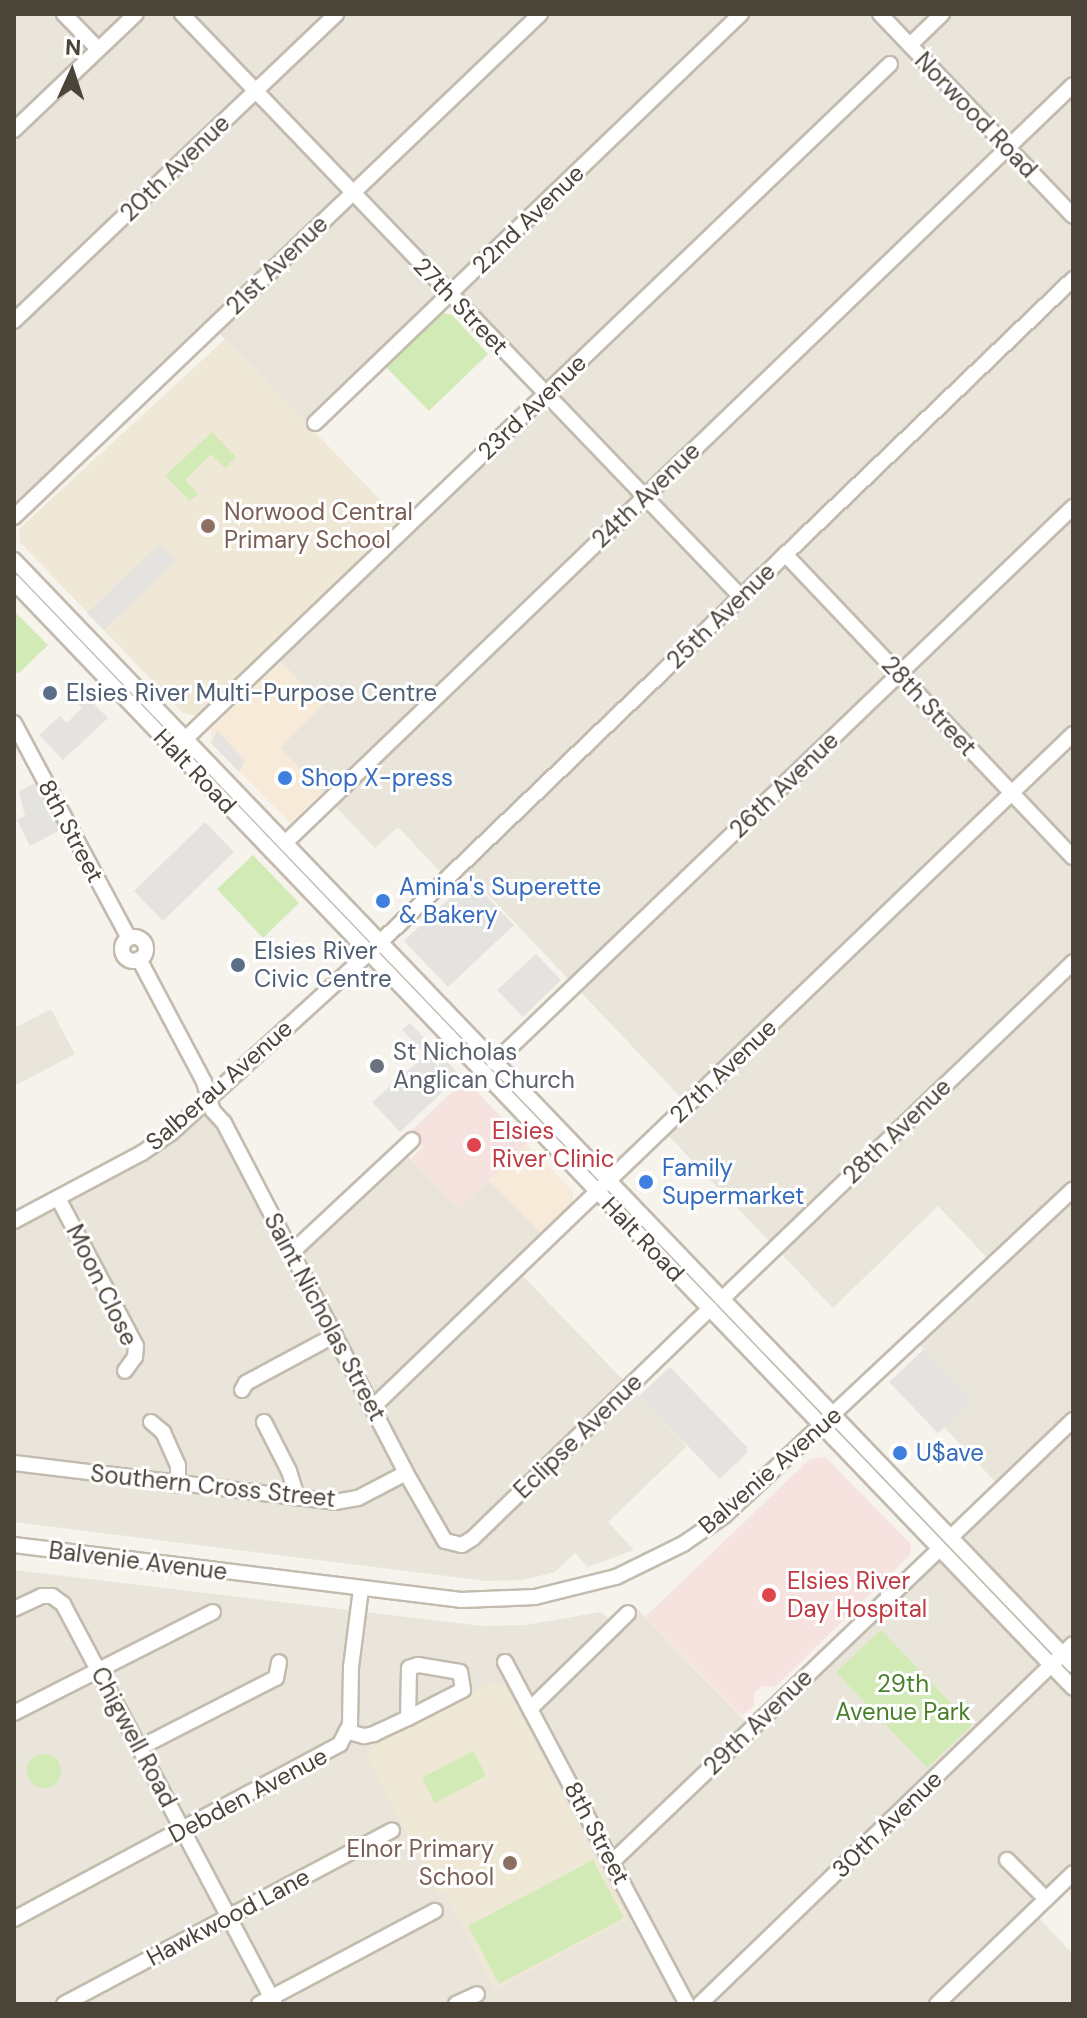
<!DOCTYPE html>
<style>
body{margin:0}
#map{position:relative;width:1087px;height:2018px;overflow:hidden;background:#f6f3ec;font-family:"DM Sans",sans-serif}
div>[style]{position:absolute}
.residential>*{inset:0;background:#eae5da}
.commercial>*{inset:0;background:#f7ead8}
.education>*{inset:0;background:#efe8d6}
.medical>*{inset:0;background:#f6e3e0}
.green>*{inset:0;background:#d2eab5}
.round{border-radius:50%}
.parking>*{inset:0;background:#e5e3e0}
.roads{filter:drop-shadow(2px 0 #c2bbae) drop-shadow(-2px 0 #c2bbae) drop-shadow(0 2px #c2bbae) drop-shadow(0 -2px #c2bbae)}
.minor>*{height:14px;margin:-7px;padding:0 7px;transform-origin:7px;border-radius:7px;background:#fff}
.minor>.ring{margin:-7px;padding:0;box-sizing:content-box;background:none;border:14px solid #fff;border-radius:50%}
.dots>*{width:22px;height:22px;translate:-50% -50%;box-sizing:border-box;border:4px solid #fff;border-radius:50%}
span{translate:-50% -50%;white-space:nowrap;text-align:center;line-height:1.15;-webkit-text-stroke:6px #fff;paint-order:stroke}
.street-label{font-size:24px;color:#4b4439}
.education-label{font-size:24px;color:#785e54}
.left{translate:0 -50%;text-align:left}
.right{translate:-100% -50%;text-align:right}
.service-label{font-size:24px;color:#4e5e75}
.shop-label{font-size:24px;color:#366cbe}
.worship-label{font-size:24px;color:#5b616d}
.health-label{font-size:24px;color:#be3a42}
.park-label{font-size:24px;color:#4a7f2a}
.frame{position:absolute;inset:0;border:16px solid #4b4439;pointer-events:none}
.north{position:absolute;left:32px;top:32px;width:80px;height:80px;-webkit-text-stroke:6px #fff;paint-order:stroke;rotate:3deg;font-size:22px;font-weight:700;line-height:32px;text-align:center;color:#4b4439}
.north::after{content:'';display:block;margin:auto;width:28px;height:36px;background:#4b4439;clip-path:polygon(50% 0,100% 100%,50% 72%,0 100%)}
</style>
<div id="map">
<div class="residential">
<i style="clip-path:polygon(14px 14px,1073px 14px,1073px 1663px,953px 1537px,1002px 1489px,944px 1427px,972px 1400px,914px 1339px,992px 1263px,938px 1206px,833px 1308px,662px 1129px,687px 1104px,460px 865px,446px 878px,398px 827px,375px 848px,279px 747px,322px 705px,275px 656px,545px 396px,450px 294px,309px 426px,213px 327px,14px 516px)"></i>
<i style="clip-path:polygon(51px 1009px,75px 1054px,14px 1086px,14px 1028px)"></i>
<i style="clip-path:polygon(208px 1098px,292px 1253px,402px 1150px,459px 1209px,489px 1180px,547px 1239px,516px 1269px,687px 1446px,608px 1522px,634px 1550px,588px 1567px,575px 1553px,555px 1572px,523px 1580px,487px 1581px,14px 1522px,14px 1220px,142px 1152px)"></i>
<i style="clip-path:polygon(939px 1550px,1073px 1689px,1073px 1874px,1033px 1912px,1073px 1954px,1073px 2004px,14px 2004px,14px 1570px,482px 1626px,525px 1625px,601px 1612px,615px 1625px,634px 1606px,752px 1728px)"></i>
</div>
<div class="commercial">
<i style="clip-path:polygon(281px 662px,322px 705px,280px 747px,323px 792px,290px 823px,211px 742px,211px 729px)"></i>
<i style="clip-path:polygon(527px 1144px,573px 1191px,573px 1203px,542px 1233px,489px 1180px)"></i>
</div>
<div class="education">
<i style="clip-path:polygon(225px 339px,392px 512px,396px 523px,197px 716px,183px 713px,20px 542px,19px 529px)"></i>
<i style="clip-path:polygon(491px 1683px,505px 1686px,628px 1919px,495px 1990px,444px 1891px,438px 1893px,368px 1759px,372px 1746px)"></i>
</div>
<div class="medical">
<i style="clip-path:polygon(465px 1079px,527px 1144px,459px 1209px,411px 1159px,423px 1146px,410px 1132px)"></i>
<i style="clip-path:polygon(825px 1457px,911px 1544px,910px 1555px,775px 1687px,763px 1686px,754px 1693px,754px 1706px,742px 1716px,645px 1617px,810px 1459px)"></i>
</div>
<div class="green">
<i style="clip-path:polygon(442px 313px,452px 315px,488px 354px,429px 411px,386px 367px)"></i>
<i style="clip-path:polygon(212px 432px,236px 457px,225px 468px,211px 454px,185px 480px,198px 494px,190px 501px,165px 476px)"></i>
<i style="clip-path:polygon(14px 611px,48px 645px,18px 674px,14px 670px)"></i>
<i style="clip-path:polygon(253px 855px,299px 903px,263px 938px,217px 889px)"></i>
<i style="clip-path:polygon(881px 1630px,972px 1725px,927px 1768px,836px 1672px)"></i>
<i style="clip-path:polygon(473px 1751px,486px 1776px,435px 1803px,422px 1778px)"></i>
<i class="round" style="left:27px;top:1754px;width:34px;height:34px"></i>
<i style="clip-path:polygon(593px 1860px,624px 1918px,499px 1984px,468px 1926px)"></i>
</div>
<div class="parking">
<i style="clip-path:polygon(159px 544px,176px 561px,104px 630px,87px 613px)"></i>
<i style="clip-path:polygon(83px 693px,108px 718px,63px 760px,39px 735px,60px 716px,67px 723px,82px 708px,75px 701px)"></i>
<i style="clip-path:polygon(217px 731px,245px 760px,239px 772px,211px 743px)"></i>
<i style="clip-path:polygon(35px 783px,60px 830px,30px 846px,17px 820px,25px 816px,19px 791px)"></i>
<i style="clip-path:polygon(205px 822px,234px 852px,163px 921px,134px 891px)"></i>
<i style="clip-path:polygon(470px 879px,514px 925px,448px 987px,404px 941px)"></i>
<i style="clip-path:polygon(536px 954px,561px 980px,523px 1017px,497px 990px)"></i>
<i style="clip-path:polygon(410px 1023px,460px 1075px,400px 1132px,372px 1102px,426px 1055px,402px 1030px)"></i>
<i style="clip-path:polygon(924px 1349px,972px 1400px,938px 1433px,889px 1382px)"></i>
<i style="clip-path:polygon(670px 1367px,747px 1447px,747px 1453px,720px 1479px,639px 1396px)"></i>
</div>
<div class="roads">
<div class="minor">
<i style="left:64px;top:14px;width:49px;rotate:45.8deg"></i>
<i style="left:182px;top:14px;width:808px;rotate:46.2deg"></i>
<i style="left:880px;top:14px;width:279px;rotate:46.3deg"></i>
<i style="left:910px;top:45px;width:45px;rotate:-44.1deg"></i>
<i style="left:14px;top:130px;width:168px;rotate:-43.6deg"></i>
<i style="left:14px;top:321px;width:445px;rotate:-43.6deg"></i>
<i style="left:315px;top:423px;width:591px;rotate:-43.83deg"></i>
<i style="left:14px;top:517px;width:728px;rotate:-43.72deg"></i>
<i style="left:785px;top:554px;width:418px;rotate:46.5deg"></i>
<i style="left:14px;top:560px;width:1531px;rotate:46.22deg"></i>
<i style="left:14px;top:582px;width:1531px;rotate:46.24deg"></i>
<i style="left:14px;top:723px;width:244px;rotate:61.9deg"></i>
<i style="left:180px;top:744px;width:983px;rotate:-43.76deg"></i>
<i style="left:285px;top:843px;width:1093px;rotate:-43.89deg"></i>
<i class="ring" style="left:122px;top:937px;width:10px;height:10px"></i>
<i style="left:139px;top:959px;width:139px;rotate:62.1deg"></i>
<i style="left:204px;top:1082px;width:30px;rotate:73deg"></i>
<i style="left:213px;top:1111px;width:16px;rotate:47deg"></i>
<i style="left:224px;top:1123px;width:394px;rotate:62.5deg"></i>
<i style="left:406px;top:1473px;width:78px;rotate:60.2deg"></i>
<i style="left:445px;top:1541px;width:17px;rotate:13deg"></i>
<i style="left:462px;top:1545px;width:13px;rotate:-32deg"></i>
<i style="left:473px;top:1538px;width:330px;rotate:-44.1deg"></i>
<i style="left:494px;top:1063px;width:803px;rotate:-43.84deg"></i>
<i style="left:58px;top:1198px;width:167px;rotate:62.2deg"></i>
<i style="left:136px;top:1346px;width:11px;rotate:95deg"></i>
<i style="left:135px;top:1357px;width:17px;rotate:126deg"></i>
<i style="left:14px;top:1221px;width:145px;rotate:-28deg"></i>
<i style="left:142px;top:1153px;width:35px;rotate:-35deg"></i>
<i style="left:171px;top:1133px;width:268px;rotate:-42.3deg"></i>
<i style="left:369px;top:953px;width:975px;rotate:-43.75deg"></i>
<i style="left:292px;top:1252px;width:164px;rotate:-43deg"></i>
<i style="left:722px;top:1299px;width:487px;rotate:-43.8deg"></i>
<i style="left:242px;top:1390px;width:8px;rotate:-60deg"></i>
<i style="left:246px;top:1383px;width:101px;rotate:-28.3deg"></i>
<i style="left:373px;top:1407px;width:971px;rotate:-43.87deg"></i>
<i style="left:151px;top:1422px;width:16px;rotate:40deg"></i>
<i style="left:163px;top:1432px;width:36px;rotate:66deg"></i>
<i style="left:178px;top:1465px;width:20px;rotate:90deg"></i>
<i style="left:264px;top:1422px;width:55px;rotate:63deg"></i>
<i style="left:289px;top:1471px;width:28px;rotate:73deg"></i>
<i style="left:14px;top:1463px;width:323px;rotate:6.9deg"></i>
<i style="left:335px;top:1502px;width:23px;rotate:-10deg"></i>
<i style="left:358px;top:1498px;width:54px;rotate:-27.5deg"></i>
<i style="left:951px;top:1537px;width:169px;rotate:-43.8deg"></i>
<i style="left:14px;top:1545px;width:450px;rotate:7deg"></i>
<i style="left:461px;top:1600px;width:74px;rotate:-2.3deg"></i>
<i style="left:535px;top:1597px;width:83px;rotate:-13.9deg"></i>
<i style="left:616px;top:1577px;width:75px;rotate:-26.2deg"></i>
<i style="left:683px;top:1544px;width:50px;rotate:-34.3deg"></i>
<i style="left:724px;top:1516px;width:478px;rotate:-43.1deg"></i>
<i style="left:14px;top:1609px;width:31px;rotate:-25deg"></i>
<i style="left:42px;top:1596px;width:10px"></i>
<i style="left:52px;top:1596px;width:14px;rotate:36deg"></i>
<i style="left:63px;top:1604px;width:453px;rotate:62.1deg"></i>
<i style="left:505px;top:1662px;width:387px;rotate:62deg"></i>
<i style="left:530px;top:1709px;width:137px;rotate:-44.4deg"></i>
<i style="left:14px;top:1713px;width:223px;rotate:-26.9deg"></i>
<i style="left:349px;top:1732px;width:16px;rotate:15deg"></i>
<i style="left:364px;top:1736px;width:10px;rotate:-11deg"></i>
<i style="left:374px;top:1734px;width:7px;rotate:-27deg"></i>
<i style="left:380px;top:1731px;width:31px;rotate:-25deg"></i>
<i style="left:408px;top:1718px;width:62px;rotate:-27deg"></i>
<i style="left:463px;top:1690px;width:18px;rotate:-99deg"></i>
<i style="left:460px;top:1672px;width:43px;rotate:-170.5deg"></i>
<i style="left:418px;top:1665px;width:9px;rotate:162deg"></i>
<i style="left:409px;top:1668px;width:50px;rotate:91.1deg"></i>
<i style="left:139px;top:1748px;width:154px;rotate:-27.1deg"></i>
<i style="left:276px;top:1678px;width:16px;rotate:-79deg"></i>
<i style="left:1007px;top:1860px;width:55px;rotate:45deg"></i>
<i style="left:612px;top:1862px;width:453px;rotate:-43.7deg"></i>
<i style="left:14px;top:1919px;width:370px;rotate:-28.2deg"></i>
<i style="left:340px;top:1744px;width:22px;rotate:-63deg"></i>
<i style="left:350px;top:1724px;width:57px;rotate:-89deg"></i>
<i style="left:351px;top:1667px;width:79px;rotate:-82.7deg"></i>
<i style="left:64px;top:2004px;width:371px;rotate:-27.9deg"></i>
<i style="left:259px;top:2004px;width:199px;rotate:-27.9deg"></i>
<i style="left:456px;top:2004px;width:23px;rotate:-25deg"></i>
<i style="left:700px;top:2004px;width:518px;rotate:-43.98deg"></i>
<i style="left:937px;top:2004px;width:189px;rotate:-43.9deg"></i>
</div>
</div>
<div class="dots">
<i style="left:208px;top:526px;background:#8d6e63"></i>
<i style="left:50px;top:693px;background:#5c6f8a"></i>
<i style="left:285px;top:778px;background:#3f7fe0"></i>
<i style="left:383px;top:901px;background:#3f7fe0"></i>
<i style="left:238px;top:965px;background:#5c6f8a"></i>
<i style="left:377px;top:1066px;background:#6b7280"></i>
<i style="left:474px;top:1145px;background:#e0444e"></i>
<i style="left:646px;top:1182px;background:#3f7fe0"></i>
<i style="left:900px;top:1453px;background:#3f7fe0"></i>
<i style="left:769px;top:1595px;background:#e0444e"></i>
<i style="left:510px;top:1863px;background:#8d6e63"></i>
</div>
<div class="street-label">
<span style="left:976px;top:115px;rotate:46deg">Norwood Road</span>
<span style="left:175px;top:168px;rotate:-44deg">20th Avenue</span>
<span style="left:528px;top:219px;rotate:-44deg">22nd Avenue</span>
<span style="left:277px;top:265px;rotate:-44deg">21st Avenue</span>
<span style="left:461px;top:306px;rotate:46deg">27th Street</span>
<span style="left:532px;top:407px;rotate:-44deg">23rd Avenue</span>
<span style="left:646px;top:495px;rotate:-44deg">24th Avenue</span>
<span style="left:721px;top:616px;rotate:-44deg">25th Avenue</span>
<span style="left:929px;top:706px;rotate:47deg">28th Street</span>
<span style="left:195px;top:771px;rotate:46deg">Halt Road</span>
<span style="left:784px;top:785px;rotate:-44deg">26th Avenue</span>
<span style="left:71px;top:831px;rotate:62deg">8th Street</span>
<span style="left:723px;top:1071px;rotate:-44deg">27th Avenue</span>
<span style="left:219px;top:1085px;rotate:-41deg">Salberau Avenue</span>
<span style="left:897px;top:1131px;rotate:-44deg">28th Avenue</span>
<span style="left:643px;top:1239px;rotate:46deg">Halt Road</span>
<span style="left:102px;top:1285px;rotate:64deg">Moon Close</span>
<span style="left:325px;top:1317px;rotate:62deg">Saint Nicholas Street</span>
<span style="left:578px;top:1436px;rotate:-44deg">Eclipse Avenue</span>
<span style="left:770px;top:1470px;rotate:-41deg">Balvenie Avenue</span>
<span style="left:213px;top:1486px;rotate:6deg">Southern Cross Street</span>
<span style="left:138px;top:1561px;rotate:7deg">Balvenie Avenue</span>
<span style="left:758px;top:1722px;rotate:-44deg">29th Avenue</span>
<span style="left:134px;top:1737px;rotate:62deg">Chigwell Road</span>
<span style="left:248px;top:1795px;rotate:-28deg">Debden Avenue</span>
<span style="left:887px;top:1824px;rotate:-44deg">30th Avenue</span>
<span style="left:597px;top:1833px;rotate:62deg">8th Street</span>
<span style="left:228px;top:1917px;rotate:-28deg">Hawkwood Lane</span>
</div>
<div class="education-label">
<span class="left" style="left:224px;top:526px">Norwood Central<br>Primary School</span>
<span class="right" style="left:494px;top:1863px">Elnor Primary<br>School</span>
</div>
<div class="service-label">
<span class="left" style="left:66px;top:693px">Elsies River Multi-Purpose Centre</span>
<span class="left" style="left:254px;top:965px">Elsies River<br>Civic Centre</span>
</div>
<div class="shop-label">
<span class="left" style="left:301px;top:778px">Shop X-press</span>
<span class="left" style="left:399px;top:901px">Amina's Superette<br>&amp; Bakery</span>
<span class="left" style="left:662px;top:1182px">Family<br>Supermarket</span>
<span class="left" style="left:916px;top:1453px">U$ave</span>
</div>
<div class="worship-label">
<span class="left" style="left:393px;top:1066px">St Nicholas<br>Anglican Church</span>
</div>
<div class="health-label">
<span class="left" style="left:492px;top:1145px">Elsies<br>River Clinic</span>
<span class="left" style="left:787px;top:1595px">Elsies River<br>Day Hospital</span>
</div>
<div class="park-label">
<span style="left:903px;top:1698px">29th<br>Avenue Park</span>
</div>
<div class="frame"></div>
<div class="north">N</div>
</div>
